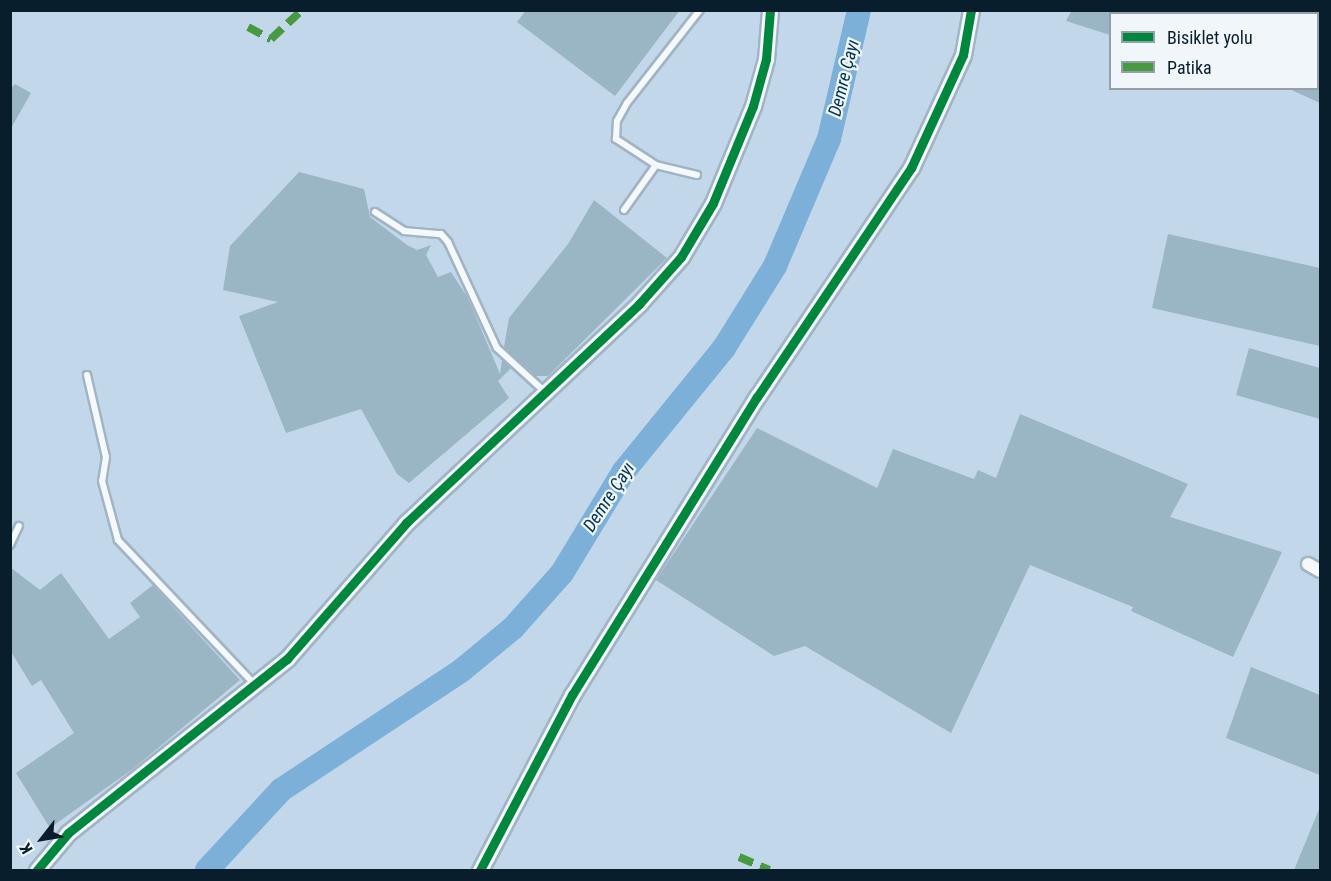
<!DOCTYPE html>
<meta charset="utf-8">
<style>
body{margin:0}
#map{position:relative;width:1331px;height:881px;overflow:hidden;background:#c2d8ea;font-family:"Roboto Condensed",sans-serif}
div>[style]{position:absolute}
.river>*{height:24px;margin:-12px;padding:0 12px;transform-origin:12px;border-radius:12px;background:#7db0d8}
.building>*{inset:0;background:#9ab5c3}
.roads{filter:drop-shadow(2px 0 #a1b4c4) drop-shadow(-2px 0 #a1b4c4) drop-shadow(0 2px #a1b4c4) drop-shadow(0 -2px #a1b4c4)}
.service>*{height:6px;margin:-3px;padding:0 3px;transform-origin:3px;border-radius:3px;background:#f6f9fc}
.minor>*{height:12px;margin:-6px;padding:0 6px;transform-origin:6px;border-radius:6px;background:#f6f9fc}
.tertiary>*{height:15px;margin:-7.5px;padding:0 7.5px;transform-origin:7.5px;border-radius:7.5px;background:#f6f9fc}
.quiet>*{height:8px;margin-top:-4px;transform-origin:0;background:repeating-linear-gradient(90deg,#489a42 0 15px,transparent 0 23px)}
.cycleway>*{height:9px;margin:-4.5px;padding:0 4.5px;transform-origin:4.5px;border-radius:4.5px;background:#00873e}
span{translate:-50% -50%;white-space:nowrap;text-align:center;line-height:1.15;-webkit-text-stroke:4.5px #f1f6fa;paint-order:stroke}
.water-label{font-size:18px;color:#003453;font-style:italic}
.frame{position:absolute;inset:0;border:12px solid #091e2d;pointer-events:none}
.legend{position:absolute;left:1109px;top:12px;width:210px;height:78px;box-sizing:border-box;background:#f1f6fa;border:2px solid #94a0a8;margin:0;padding:8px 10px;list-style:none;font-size:18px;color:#091e2d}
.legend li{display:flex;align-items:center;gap:12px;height:30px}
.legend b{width:30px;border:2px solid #94a0a8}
.north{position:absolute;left:12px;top:809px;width:60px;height:60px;-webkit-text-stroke:4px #f1f6fa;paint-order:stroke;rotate:239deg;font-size:16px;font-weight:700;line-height:24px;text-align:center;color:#091e2d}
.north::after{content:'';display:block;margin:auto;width:21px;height:27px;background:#091e2d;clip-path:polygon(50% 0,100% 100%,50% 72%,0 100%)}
</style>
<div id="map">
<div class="river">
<i style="left:207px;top:870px;width:109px;rotate:-47.2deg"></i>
<i style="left:281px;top:790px;width:217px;rotate:-33.5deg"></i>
<i style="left:462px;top:670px;width:66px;rotate:-39.5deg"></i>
<i style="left:513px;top:628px;width:74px;rotate:-48.3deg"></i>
<i style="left:562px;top:573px;width:119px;rotate:-58.7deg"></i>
<i style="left:624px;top:471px;width:159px;rotate:-50.9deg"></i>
<i style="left:724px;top:348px;width:97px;rotate:-58.1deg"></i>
<i style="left:775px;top:266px;width:138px;rotate:-67deg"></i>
<i style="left:829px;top:139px;width:132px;rotate:-76.9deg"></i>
</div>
<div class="building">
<i style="clip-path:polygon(526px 10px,680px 10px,615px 96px,517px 22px)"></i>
<i style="clip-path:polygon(1072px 10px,1110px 10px,1110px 35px,1066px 21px)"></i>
<i style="clip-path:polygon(15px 84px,31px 93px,10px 130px,10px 89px)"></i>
<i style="clip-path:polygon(1287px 88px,1320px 88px,1320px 103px)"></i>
<i style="clip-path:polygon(299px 172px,364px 189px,370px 217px,407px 245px,417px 250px,431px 245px,426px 255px,438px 277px,451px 272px,468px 298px,500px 374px,502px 360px,511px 368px,498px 381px,509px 398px,409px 483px,397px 474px,361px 409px,286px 433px,239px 316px,278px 302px,223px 290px,230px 246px)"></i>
<i style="clip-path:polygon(594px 200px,667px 258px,548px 376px,535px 376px,504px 347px,509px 318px,568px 244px)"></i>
<i style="clip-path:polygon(1168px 234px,1320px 268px,1320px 346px,1152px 308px)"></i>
<i style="clip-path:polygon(1249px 348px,1320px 368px,1320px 419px,1236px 395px)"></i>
<i style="clip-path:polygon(1020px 414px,1188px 484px,1170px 517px,1282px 552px,1233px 657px,1131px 611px,1133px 607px,1030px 565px,951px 733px,805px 646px,774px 656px,656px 580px,757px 428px,877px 488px,893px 449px,974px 479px,978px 470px,996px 478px)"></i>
<i style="clip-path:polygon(10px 567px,40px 590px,61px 573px,109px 639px,140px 617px,130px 603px,153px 585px,240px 680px,134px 768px,50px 828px,16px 773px,74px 733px,41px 680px,32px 686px,10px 650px)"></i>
<i style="clip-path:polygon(1251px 667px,1320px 695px,1320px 775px,1226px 738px)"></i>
<i style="clip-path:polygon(1320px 807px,1320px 870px,1294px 870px)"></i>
</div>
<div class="roads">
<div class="service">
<i style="left:697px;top:175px;width:42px;rotate:-166.3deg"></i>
<i style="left:656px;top:165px;width:48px;rotate:-147deg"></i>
<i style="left:616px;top:139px;width:18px;rotate:-87deg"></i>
<i style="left:617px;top:121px;width:21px;rotate:-61deg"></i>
<i style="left:627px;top:103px;width:118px;rotate:-51.9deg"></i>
<i style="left:624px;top:210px;width:55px;rotate:-54.6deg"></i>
<i style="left:375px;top:212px;width:35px;rotate:33deg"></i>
<i style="left:404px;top:231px;width:37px;rotate:5deg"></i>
<i style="left:441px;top:234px;width:11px;rotate:49deg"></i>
<i style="left:448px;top:242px;width:117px;rotate:65.2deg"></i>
<i style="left:497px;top:348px;width:64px;rotate:42.5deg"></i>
<i style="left:87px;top:375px;width:84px;rotate:77deg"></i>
<i style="left:106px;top:457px;width:24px;rotate:99deg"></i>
<i style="left:102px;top:481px;width:61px;rotate:74.8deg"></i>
<i style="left:118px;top:540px;width:198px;rotate:46.6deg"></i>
<i style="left:10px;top:545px;width:21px;rotate:-65deg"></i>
</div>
<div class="minor">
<i style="left:1308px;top:564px;width:14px;rotate:30deg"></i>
</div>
<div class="tertiary">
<i style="left:37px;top:870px;width:48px;rotate:-50deg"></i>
<i style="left:68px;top:833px;width:280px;rotate:-38.5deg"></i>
<i style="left:287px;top:659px;width:181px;rotate:-48.8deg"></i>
<i style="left:406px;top:523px;width:320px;rotate:-43.2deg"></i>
<i style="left:639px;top:304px;width:63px;rotate:-48.2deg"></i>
<i style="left:681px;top:257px;width:63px;rotate:-59.3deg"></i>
<i style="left:713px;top:203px;width:105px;rotate:-67.6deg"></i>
<i style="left:753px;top:106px;width:49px;rotate:-74.5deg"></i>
<i style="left:766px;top:59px;width:49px;rotate:-85.3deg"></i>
<i style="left:480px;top:870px;width:198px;rotate:-62.3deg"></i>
<i style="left:572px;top:695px;width:351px;rotate:-58.2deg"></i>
<i style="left:757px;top:397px;width:276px;rotate:-56.1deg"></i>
<i style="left:911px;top:168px;width:124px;rotate:-65.3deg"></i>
<i style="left:963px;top:55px;width:46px;rotate:-79.9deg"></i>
</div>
</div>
<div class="quiet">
<i style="left:248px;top:27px;width:26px;rotate:28deg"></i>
<i style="left:271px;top:39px;width:42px;rotate:-43.1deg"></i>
<i style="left:739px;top:857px;width:33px;rotate:23deg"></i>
</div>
<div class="cycleway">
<i style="left:37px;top:870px;width:48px;rotate:-50deg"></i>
<i style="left:68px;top:833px;width:280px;rotate:-38.5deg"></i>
<i style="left:287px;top:659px;width:181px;rotate:-48.8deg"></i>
<i style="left:406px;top:523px;width:320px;rotate:-43.2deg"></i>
<i style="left:639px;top:304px;width:63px;rotate:-48.2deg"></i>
<i style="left:681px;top:257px;width:63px;rotate:-59.3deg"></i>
<i style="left:713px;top:203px;width:105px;rotate:-67.6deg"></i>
<i style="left:753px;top:106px;width:49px;rotate:-74.5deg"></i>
<i style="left:766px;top:59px;width:49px;rotate:-85.3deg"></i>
<i style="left:480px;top:870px;width:198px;rotate:-62.3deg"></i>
<i style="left:572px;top:695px;width:351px;rotate:-58.2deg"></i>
<i style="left:757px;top:397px;width:276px;rotate:-56.1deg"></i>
<i style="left:911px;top:168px;width:124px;rotate:-65.3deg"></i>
<i style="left:963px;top:55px;width:46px;rotate:-79.9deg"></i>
</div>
<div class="water-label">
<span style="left:844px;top:78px;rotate:-76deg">Demre Çayı</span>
<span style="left:609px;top:497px;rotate:-57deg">Demre Çayı</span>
</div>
<div class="frame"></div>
<ul class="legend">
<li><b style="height:8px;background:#00873e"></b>Bisiklet yolu</li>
<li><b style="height:8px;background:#489a42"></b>Patika</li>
</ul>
<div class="north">K</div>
</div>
